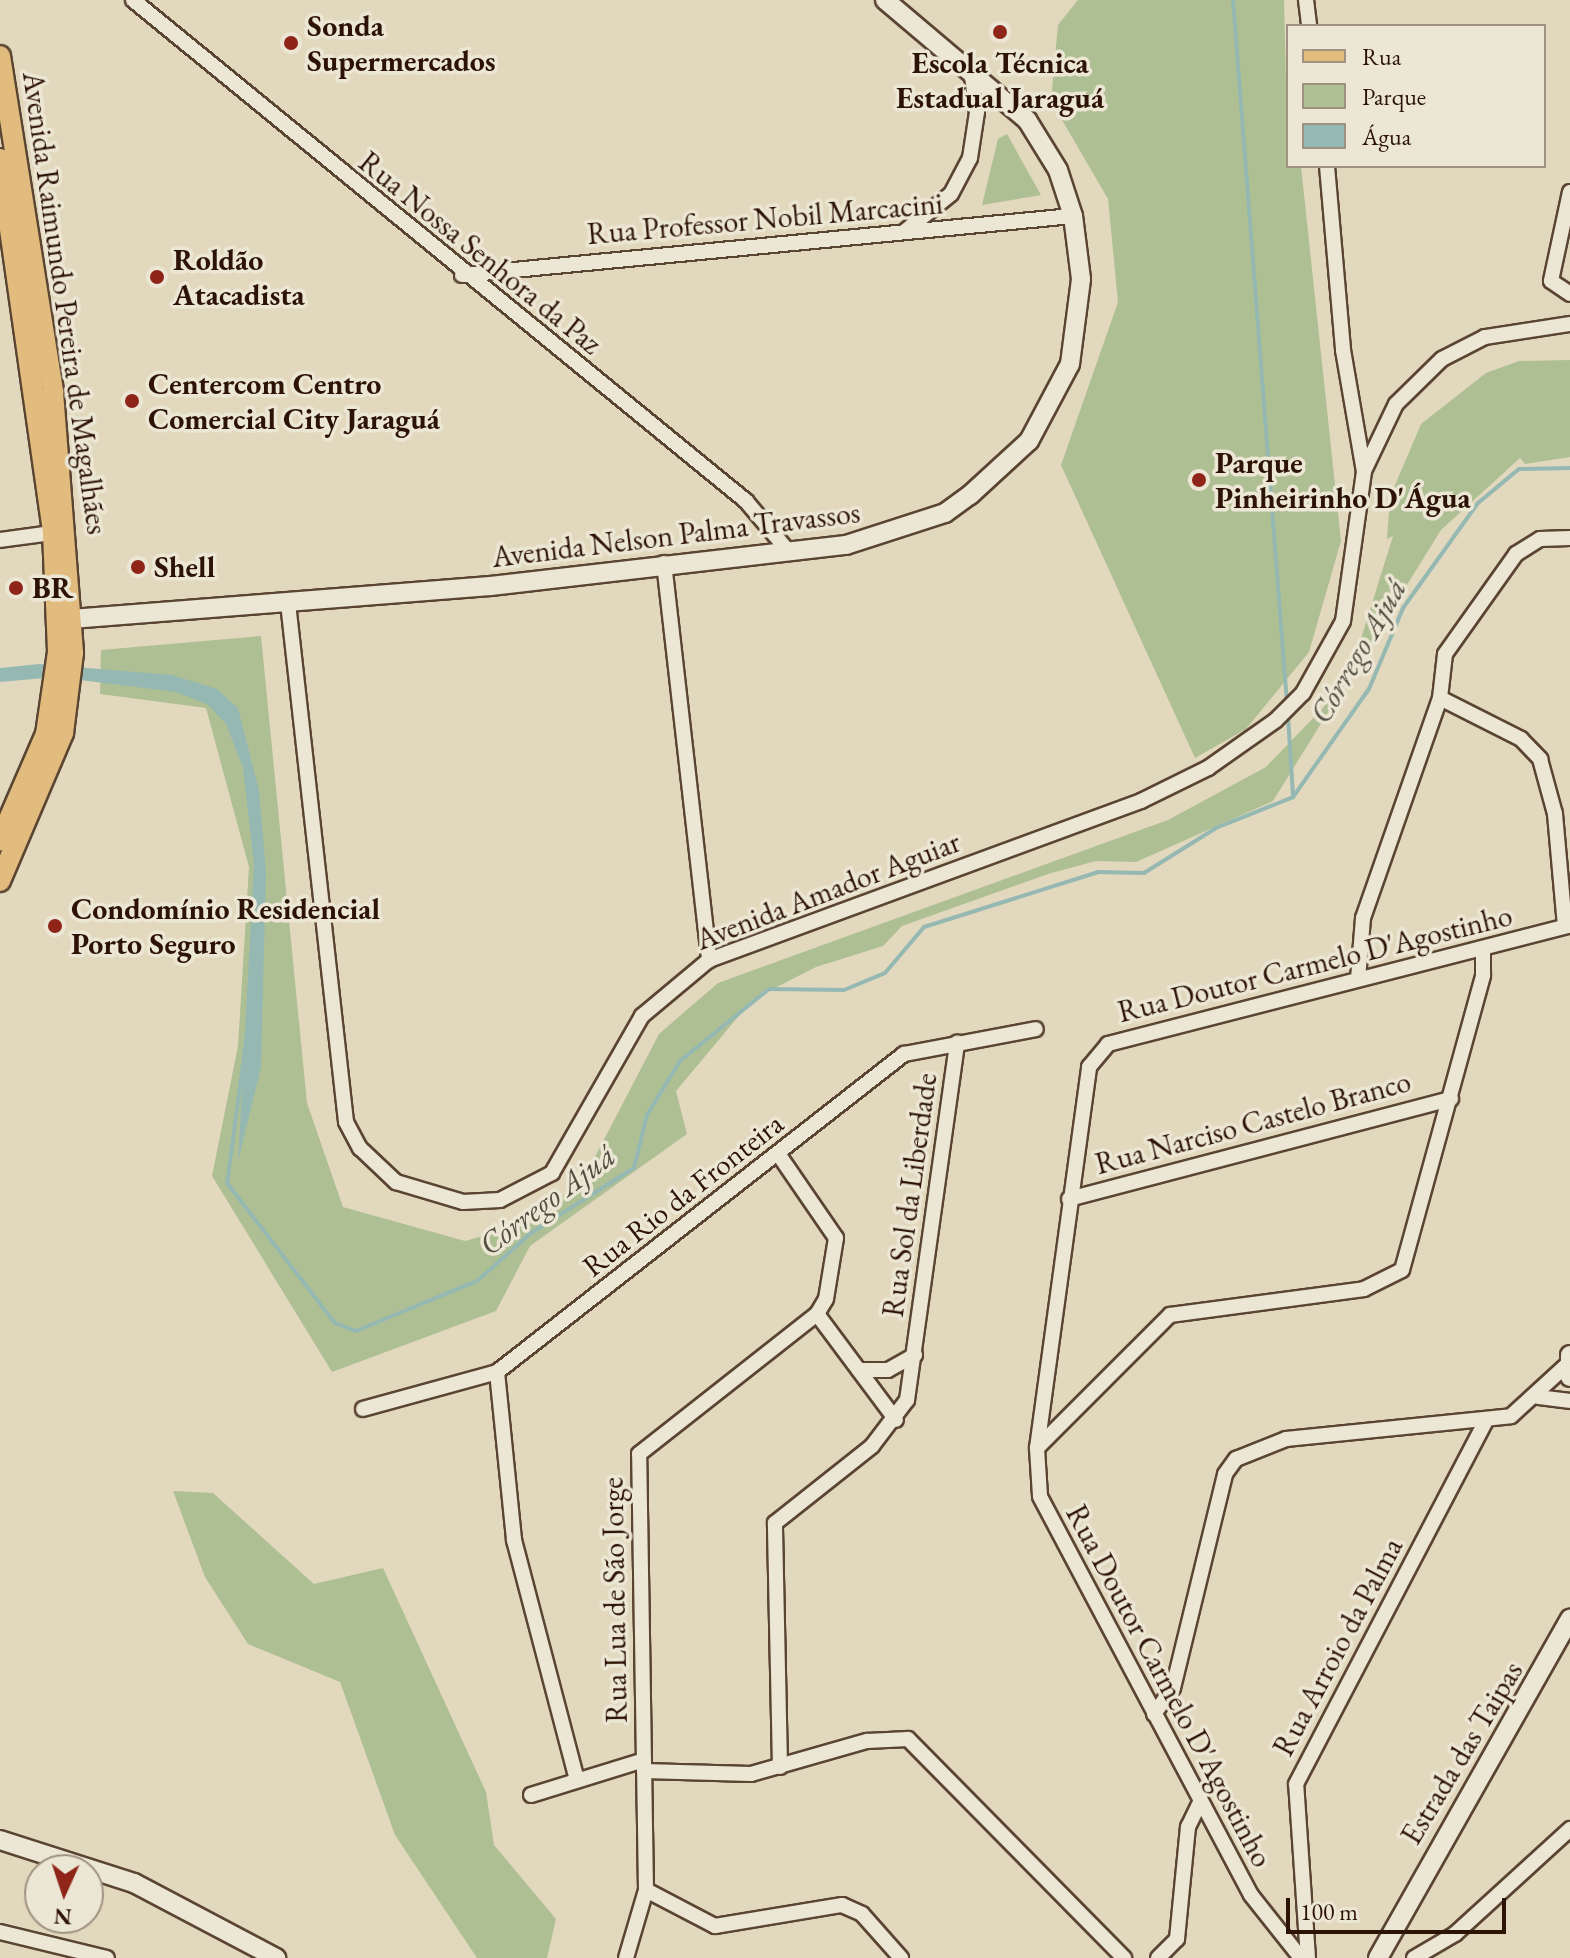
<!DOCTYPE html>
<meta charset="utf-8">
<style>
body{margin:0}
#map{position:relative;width:1570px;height:1958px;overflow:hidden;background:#e2d8bd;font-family:"EB Garamond",serif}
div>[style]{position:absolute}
.green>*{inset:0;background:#afbf94}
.water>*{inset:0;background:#95b9b2}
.stream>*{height:4px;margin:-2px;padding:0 2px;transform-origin:2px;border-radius:2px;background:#95b9b2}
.roads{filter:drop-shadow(2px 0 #5a4432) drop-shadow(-2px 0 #5a4432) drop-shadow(0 2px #5a4432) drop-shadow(0 -2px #5a4432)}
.street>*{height:14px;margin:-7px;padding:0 7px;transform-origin:7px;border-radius:7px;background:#ece6d4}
.secondary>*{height:18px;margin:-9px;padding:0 9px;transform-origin:9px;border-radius:9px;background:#ece6d4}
.primary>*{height:20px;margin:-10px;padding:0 10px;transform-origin:10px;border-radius:10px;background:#e1bc7e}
.dots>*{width:22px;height:22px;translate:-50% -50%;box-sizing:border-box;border:4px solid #ece6d4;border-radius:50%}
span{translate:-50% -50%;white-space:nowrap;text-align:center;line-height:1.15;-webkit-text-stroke:7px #ece6d4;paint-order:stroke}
.poi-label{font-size:30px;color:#2d1304;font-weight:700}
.left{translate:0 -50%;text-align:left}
.street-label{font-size:30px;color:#2d1304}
.water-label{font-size:32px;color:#514d41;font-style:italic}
.legend{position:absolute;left:1286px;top:24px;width:260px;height:144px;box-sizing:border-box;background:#ece6d4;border:2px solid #a09281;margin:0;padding:10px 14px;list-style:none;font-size:24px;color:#2d1304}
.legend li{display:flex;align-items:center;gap:16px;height:40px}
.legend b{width:40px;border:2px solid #a09281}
.north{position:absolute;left:24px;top:1854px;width:80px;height:80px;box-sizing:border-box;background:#ece6d4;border:2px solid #a09281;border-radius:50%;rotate:183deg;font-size:22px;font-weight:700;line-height:32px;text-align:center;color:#2d1304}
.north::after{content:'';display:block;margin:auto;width:28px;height:36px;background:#8f2418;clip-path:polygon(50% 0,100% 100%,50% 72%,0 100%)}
.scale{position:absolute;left:1286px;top:1898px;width:220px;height:36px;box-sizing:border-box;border:4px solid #2d1304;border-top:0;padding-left:10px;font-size:24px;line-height:28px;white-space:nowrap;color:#2d1304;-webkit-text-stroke:6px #ece6d4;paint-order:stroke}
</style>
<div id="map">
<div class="green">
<i style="clip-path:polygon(1078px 0,1284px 0,1288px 166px,1301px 166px,1341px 541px,1309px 652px,1246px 729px,1195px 758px,1061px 465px,1118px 302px,1108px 199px,1051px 101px,1058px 25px)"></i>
<i style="clip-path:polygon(1007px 134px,1041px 195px,982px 205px,998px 139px)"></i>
<i style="clip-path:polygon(1570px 360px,1570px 457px,1525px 464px,1520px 458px,1441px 530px,1273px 801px,1136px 862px,1096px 861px,1048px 874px,902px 926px,883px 946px,816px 967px,753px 999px,676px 1091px,687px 1134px,530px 1246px,496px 1311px,332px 1372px,212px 1176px,238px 1046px,249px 867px,206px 708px,100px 694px,101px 650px,261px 636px,307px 1103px,343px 1207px,465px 1241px,532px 1222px,584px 1178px,659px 1034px,718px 983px,1168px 820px,1266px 767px,1323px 708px,1359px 645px,1393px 536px,1387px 539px,1390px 497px,1421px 424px,1486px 373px,1519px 361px)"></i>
<i style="clip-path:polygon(173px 1491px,213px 1493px,314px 1584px,383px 1568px,486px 1792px,494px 1845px,556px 1919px,547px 1958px,477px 1958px,395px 1835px,340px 1682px,248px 1644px,205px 1577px)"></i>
</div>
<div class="water">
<i style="clip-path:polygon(39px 664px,172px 675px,217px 689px,238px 708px,259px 790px,266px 872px,261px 1067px,238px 1162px,254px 865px,243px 768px,226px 724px,207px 704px,176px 692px,56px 677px,0 682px,0 668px)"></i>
</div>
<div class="stream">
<i style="left:1233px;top:0;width:706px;rotate:85.61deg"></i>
<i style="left:1288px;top:716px;width:79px;rotate:86.4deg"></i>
<i style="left:247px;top:1034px;width:150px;rotate:97.6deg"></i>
<i style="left:227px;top:1183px;width:177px;rotate:52.4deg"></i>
<i style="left:335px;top:1323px;width:22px;rotate:21deg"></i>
<i style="left:356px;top:1331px;width:131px;rotate:-22.5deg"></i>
<i style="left:477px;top:1281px;width:72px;rotate:-41.6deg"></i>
<i style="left:531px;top:1233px;width:122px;rotate:-32.3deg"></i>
<i style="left:634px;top:1168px;width:55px;rotate:-76.2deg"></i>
<i style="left:647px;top:1115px;width:63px;rotate:-58.6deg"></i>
<i style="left:680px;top:1061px;width:114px;rotate:-39deg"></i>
<i style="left:769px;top:989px;width:75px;rotate:0.8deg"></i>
<i style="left:844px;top:990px;width:44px;rotate:-22.5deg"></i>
<i style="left:885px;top:973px;width:60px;rotate:-49.7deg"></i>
<i style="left:924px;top:927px;width:182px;rotate:-17.5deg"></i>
<i style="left:1098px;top:872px;width:46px;rotate:1.2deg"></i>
<i style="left:1144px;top:873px;width:85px;rotate:-32deg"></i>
<i style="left:1216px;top:828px;width:83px;rotate:-21.9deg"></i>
<i style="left:1293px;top:797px;width:132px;rotate:-54.9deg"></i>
<i style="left:1369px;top:689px;width:88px;rotate:-67.2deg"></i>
<i style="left:1403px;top:608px;width:129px;rotate:-54.5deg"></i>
<i style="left:1478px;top:503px;width:53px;rotate:-39.7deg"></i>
<i style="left:1519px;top:469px;width:51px;rotate:-1.1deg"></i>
</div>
<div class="roads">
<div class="street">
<i style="left:133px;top:0;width:792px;rotate:39.26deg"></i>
<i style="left:746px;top:501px;width:67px;rotate:49.9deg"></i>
<i style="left:1306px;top:0;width:26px;rotate:83deg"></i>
<i style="left:1327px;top:166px;width:185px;rotate:85deg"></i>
<i style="left:1343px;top:350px;width:123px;rotate:80.2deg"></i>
<i style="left:1570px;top:192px;width:91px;rotate:102.1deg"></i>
<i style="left:1551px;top:281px;width:23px;rotate:34deg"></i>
<i style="left:904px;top:232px;width:60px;rotate:-39deg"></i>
<i style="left:951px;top:194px;width:41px;rotate:-62.2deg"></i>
<i style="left:970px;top:158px;width:47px;rotate:-81.3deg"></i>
<i style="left:977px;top:112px;width:42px;rotate:-98.1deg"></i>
<i style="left:462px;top:275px;width:614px;rotate:-5.52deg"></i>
<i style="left:0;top:540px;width:60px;rotate:-7.7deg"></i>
<i style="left:664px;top:563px;width:400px;rotate:83.5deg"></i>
<i style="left:288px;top:603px;width:522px;rotate:83.62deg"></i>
<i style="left:346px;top:1122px;width:30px;rotate:62deg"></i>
<i style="left:360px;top:1148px;width:50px;rotate:43.4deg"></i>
<i style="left:396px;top:1182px;width:70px;rotate:16.6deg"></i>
<i style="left:463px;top:1202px;width:37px;rotate:-3deg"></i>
<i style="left:500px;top:1200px;width:59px;rotate:-27.4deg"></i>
<i style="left:552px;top:1173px;width:181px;rotate:-60.2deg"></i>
<i style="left:642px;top:1016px;width:87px;rotate:-39.9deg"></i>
<i style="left:709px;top:960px;width:460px;rotate:-20.2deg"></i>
<i style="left:1141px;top:801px;width:75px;rotate:-26.2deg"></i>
<i style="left:1208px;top:768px;width:83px;rotate:-35.2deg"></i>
<i style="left:1276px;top:720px;width:38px;rotate:-45deg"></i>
<i style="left:1303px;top:693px;width:82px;rotate:-60.9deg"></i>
<i style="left:1343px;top:621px;width:151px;rotate:-82deg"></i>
<i style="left:1364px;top:471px;width:74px;rotate:-64.5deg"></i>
<i style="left:1396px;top:404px;width:64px;rotate:-44.4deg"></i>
<i style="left:1442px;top:359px;width:48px;rotate:-27.1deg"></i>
<i style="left:1485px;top:337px;width:86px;rotate:-8.7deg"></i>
<i style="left:1440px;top:698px;width:91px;rotate:26.8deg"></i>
<i style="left:1521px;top:739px;width:28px;rotate:46deg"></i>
<i style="left:1540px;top:759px;width:57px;rotate:74.7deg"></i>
<i style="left:1555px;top:814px;width:112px;rotate:84.9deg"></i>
<i style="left:1358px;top:979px;width:61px;rotate:-85.3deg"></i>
<i style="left:1363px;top:918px;width:233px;rotate:-70.7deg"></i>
<i style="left:1440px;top:698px;width:44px;rotate:-83.5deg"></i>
<i style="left:1445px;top:654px;width:123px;rotate:-54.6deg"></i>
<i style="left:1516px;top:554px;width:28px;rotate:-32deg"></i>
<i style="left:1540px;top:539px;width:30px;rotate:-2deg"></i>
<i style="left:1069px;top:1199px;width:395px;rotate:-14.7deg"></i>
<i style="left:817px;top:1314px;width:132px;rotate:53.3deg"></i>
<i style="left:859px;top:1370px;width:29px"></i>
<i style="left:888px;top:1370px;width:31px;rotate:-29deg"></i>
<i style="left:497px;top:1372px;width:169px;rotate:84.2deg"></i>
<i style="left:514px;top:1540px;width:244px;rotate:75.3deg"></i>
<i style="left:1538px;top:1397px;width:32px;rotate:7deg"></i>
<i style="left:363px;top:1409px;width:139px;rotate:-15.4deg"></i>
<i style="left:497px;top:1372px;width:517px;rotate:-38deg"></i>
<i style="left:904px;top:1054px;width:134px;rotate:-10.7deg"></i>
<i style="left:1037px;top:1448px;width:188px;rotate:-45deg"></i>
<i style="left:1170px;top:1315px;width:196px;rotate:-7.6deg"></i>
<i style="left:1364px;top:1289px;width:42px;rotate:-26.6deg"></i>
<i style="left:1402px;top:1270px;width:306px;rotate:-74.6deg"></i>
<i style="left:1483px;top:975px;width:27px;rotate:-90deg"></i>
<i style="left:1154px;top:1714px;width:32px;rotate:-54deg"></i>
<i style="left:1173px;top:1688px;width:220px;rotate:-76.3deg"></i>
<i style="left:1225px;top:1474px;width:19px;rotate:-54deg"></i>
<i style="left:1236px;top:1459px;width:54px;rotate:-21.8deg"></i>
<i style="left:1286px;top:1439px;width:226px;rotate:-5.8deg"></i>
<i style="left:1511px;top:1416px;width:80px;rotate:-42.5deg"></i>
<i style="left:780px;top:1767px;width:244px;rotate:-91.2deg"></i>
<i style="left:775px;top:1523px;width:124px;rotate:-38.4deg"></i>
<i style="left:872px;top:1446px;width:58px;rotate:-52.7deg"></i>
<i style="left:907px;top:1400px;width:361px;rotate:-82deg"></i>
<i style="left:644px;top:1771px;width:107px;rotate:1.6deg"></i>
<i style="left:751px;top:1774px;width:121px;rotate:-15.9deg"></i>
<i style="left:867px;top:1741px;width:41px;rotate:-2.8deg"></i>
<i style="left:908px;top:1739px;width:308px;rotate:45.4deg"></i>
<i style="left:531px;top:1795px;width:118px;rotate:-17.2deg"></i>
<i style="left:646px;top:1890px;width:78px;rotate:27.6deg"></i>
<i style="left:715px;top:1926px;width:129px;rotate:-9.4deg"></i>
<i style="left:842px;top:1905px;width:22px;rotate:24deg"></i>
<i style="left:862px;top:1914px;width:59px;rotate:48.4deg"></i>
<i style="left:0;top:1932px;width:110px;rotate:13.7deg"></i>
<i style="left:626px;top:1958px;width:71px;rotate:-73.6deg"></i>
<i style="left:646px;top:1890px;width:436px;rotate:-90.9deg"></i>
<i style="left:639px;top:1454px;width:226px;rotate:-38.2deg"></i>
<i style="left:817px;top:1314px;width:17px;rotate:-59deg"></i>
<i style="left:826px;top:1299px;width:62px;rotate:-80.7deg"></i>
<i style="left:836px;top:1238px;width:101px;rotate:-124.5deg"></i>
<i style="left:1158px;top:1958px;width:27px;rotate:-45deg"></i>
<i style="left:1177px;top:1939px;width:113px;rotate:-84.4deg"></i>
<i style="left:1188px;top:1827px;width:28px;rotate:-64deg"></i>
<i style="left:1301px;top:1958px;width:80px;rotate:-128.4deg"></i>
<i style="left:1251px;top:1895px;width:451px;rotate:-117.9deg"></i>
<i style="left:1040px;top:1496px;width:48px;rotate:-93.6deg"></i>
<i style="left:1037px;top:1448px;width:385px;rotate:-82.2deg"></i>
<i style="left:1089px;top:1067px;width:30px;rotate:-50deg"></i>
<i style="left:1108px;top:1044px;width:477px;rotate:-14.4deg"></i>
<i style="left:1308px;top:1958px;width:174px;rotate:-93.9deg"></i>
<i style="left:1296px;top:1784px;width:408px;rotate:-62.4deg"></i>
<i style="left:1414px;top:1958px;width:48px;rotate:-30.3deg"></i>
<i style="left:1455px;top:1934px;width:156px;rotate:-42.4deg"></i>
</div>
<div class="secondary">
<i style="left:58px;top:620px;width:434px;rotate:-4.5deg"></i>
<i style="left:491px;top:586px;width:357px;rotate:-6.6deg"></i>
<i style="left:846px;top:545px;width:104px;rotate:-17.9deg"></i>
<i style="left:945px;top:513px;width:31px;rotate:-36deg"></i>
<i style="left:970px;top:495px;width:80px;rotate:-42.5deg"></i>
<i style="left:1029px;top:441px;width:87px;rotate:-62deg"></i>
<i style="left:1070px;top:364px;width:86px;rotate:-82.6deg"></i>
<i style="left:1081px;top:279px;width:64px;rotate:-97.2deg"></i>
<i style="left:1073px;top:216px;width:48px;rotate:-108.1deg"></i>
<i style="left:1058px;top:170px;width:59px;rotate:-121.8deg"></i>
<i style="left:1027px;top:120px;width:186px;rotate:-139.8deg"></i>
<i style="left:1570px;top:1355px;width:22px;rotate:90deg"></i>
<i style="left:0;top:1840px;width:141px;rotate:17.8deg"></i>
<i style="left:134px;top:1883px;width:161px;rotate:27.8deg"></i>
<i style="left:1378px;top:1958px;width:390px;rotate:-60.5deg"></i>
</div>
<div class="primary">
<i style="left:0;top:56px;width:340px;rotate:81deg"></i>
<i style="left:53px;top:392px;width:262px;rotate:85.6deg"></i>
<i style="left:73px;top:653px;width:81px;rotate:97.1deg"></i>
<i style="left:63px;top:733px;width:161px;rotate:113.1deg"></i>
<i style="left:0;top:159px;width:377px;rotate:81.9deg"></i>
<i style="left:53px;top:532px;width:120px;rotate:87.6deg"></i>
<i style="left:58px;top:652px;width:83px;rotate:98.3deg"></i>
<i style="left:46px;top:734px;width:116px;rotate:113.5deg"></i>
</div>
</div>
<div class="dots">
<i style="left:1000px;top:32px;background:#8f2418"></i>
<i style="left:291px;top:43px;background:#8f2418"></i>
<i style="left:157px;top:277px;background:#8f2418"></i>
<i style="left:132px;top:401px;background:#8f2418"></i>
<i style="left:1199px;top:480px;background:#8f2418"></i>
<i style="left:138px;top:567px;background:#8f2418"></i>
<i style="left:16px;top:588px;background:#8f2418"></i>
<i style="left:55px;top:926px;background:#8f2418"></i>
</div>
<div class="poi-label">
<span class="left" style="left:307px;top:43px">Sonda<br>Supermercados</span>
<span style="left:1000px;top:80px">Escola Técnica<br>Estadual Jaraguá</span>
<span class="left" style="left:173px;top:277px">Roldão<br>Atacadista</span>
<span class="left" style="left:148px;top:401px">Centercom Centro<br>Comercial City Jaraguá</span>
<span class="left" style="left:1215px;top:480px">Parque<br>Pinheirinho D'Água</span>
<span class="left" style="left:154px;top:567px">Shell</span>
<span class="left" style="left:32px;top:588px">BR</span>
<span class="left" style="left:71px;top:926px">Condomínio Residencial<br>Porto Seguro</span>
</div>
<div class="street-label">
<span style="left:765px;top:219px;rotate:-5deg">Rua Professor Nobil Marcacini</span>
<span style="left:480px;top:253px;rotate:39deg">Rua Nossa Senhora da Paz</span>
<span style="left:65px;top:303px;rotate:82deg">Avenida Raimundo Pereira de Magalhães</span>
<span style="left:676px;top:535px;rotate:-7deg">Avenida Nelson Palma Travassos</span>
<span style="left:828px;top:891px;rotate:-21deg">Avenida Amador Aguiar</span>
<span style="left:1315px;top:964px;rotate:-14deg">Rua Doutor Carmelo D'Agostinho</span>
<span style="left:1253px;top:1123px;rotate:-15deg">Rua Narciso Castelo Branco</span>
<span style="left:683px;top:1195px;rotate:-38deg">Rua Rio da Fronteira</span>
<span style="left:910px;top:1195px;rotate:-82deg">Rua Sol da Liberdade</span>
<span style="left:615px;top:1600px;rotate:-91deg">Rua Lua de São Jorge</span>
<span style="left:1338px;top:1647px;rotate:-62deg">Rua Arroio da Palma</span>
<span style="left:1169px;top:1686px;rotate:62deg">Rua Doutor Carmelo D'Agostinho</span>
<span style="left:1462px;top:1753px;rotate:-59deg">Estrada das Taipas</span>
</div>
<div class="water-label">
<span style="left:1358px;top:651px;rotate:-60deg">Córrego Ajuá</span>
<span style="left:547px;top:1200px;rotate:-37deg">Córrego Ajuá</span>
</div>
<ul class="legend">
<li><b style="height:10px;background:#e1bc7e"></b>Rua</li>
<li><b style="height:22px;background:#afbf94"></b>Parque</li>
<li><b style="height:22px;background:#95b9b2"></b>Água</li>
</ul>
<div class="north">N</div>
<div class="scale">100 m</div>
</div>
